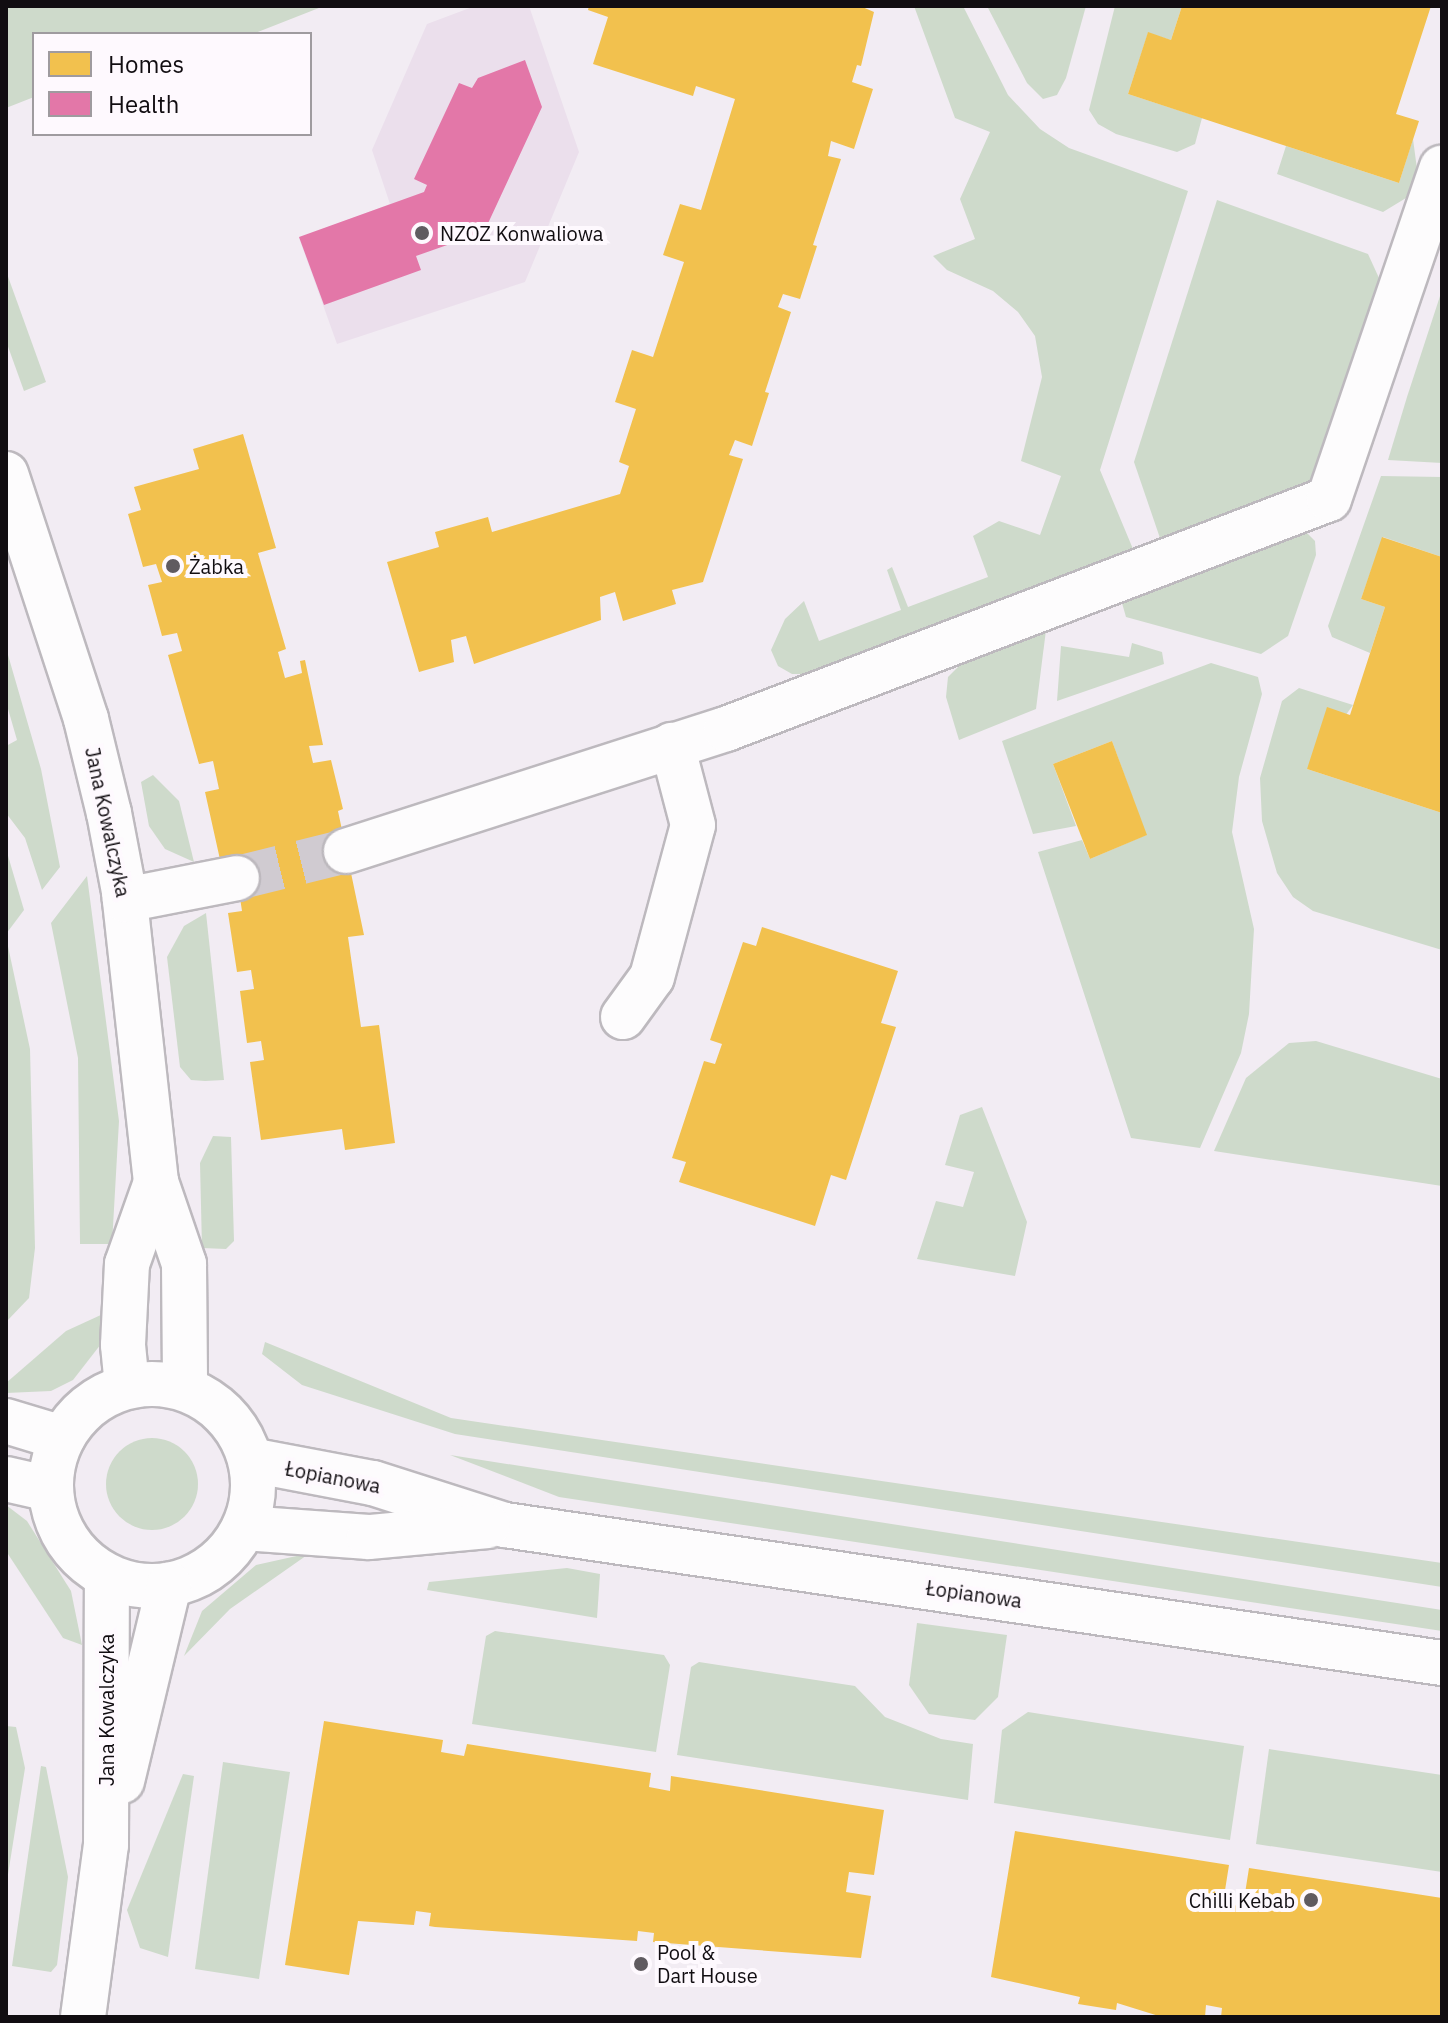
<!DOCTYPE html>
<meta charset="utf-8">
<style>
body{margin:0}
#map{position:relative;width:1448px;height:2023px;overflow:hidden;background:#f2ecf3;font-family:"IBM Plex Sans",sans-serif}
div>[style]{position:absolute}
.built>*{inset:0;background:#ebdfec}
.green>*{inset:0;background:#cedacb}
.round{border-radius:50%}
.homes>*{inset:0;background:#f2c14e}
.health>*{inset:0;background:#e377a8}
.minor-tunnel>*{height:44px;margin-top:-22px;transform-origin:0;background:repeating-linear-gradient(90deg,#d0cbd1 0 44px,transparent 0 66px)}
.roads{filter:drop-shadow(2px 0 #bdb9be) drop-shadow(-2px 0 #bdb9be) drop-shadow(0 2px #bdb9be) drop-shadow(0 -2px #bdb9be)}
.minor>*{height:44px;margin:-22px;padding:0 22px;transform-origin:22px;border-radius:22px;background:#fdfcfd}
.minor>.ring{margin:-22px;padding:0;box-sizing:content-box;background:none;border:44px solid #fdfcfd;border-radius:50%}
.dots>*{width:22px;height:22px;translate:-50% -50%;box-sizing:border-box;border:4px solid #fef9fe;border-radius:50%}
span{translate:-50% -50%;white-space:nowrap;text-align:center;line-height:1.15;-webkit-text-stroke:8px #fef9fe;paint-order:stroke}
.poi-label{font-size:20px;color:#110d11}
.left{translate:0 -50%;text-align:left}
.right{translate:-100% -50%;text-align:right}
.street-label{font-size:20px;color:#110d11}
.frame{position:absolute;inset:0;border:8px solid #110d11;pointer-events:none}
.legend{position:absolute;left:32px;top:32px;width:280px;height:104px;box-sizing:border-box;background:#fef9fe;border:2px solid #9f9b9f;margin:0;padding:10px 14px;list-style:none;font-size:24px;color:#110d11}
.legend li{display:flex;align-items:center;gap:16px;height:40px}
.legend b{width:40px;border:2px solid #9f9b9f}
</style>
<div id="map">
<div class="built">
<i style="clip-path:polygon(475px 6px,529px 6px,579px 152px,525px 282px,337px 344px,299px 238px,390px 204px,372px 150px,427px 24px)"></i>
</div>
<div class="green">
<i style="clip-path:polygon(6px 6px,324px 6px,253px 34px,34px 34px,34px 97px,6px 108px)"></i>
<i style="clip-path:polygon(914px 6px,963px 6px,1008px 95px,1040px 129px,1069px 148px,1188px 191px,1100px 470px,1133px 549px,805px 674px,792px 674px,778px 666px,771px 650px,785px 619px,804px 601px,819px 641px,901px 610px,887px 570px,892px 567px,908px 607px,988px 577px,973px 536px,999px 521px,1040px 535px,1061px 476px,1021px 461px,1042px 377px,1035px 336px,1018px 312px,993px 291px,947px 270px,933px 256px,975px 239px,960px 199px,990px 132px,955px 118px)"></i>
<i style="clip-path:polygon(987px 6px,1086px 6px,1066px 78px,1057px 95px,1043px 99px,1027px 83px)"></i>
<i style="clip-path:polygon(1115px 6px,1182px 6px,1171px 40px,1148px 33px,1128px 94px,1202px 118px,1195px 144px,1177px 152px,1116px 134px,1098px 124px,1089px 110px)"></i>
<i style="clip-path:polygon(1413px 139px,1417px 169px,1406px 198px,1383px 212px,1277px 174px,1286px 146px,1399px 183px)"></i>
<i style="clip-path:polygon(1217px 200px,1368px 254px,1379px 278px,1318px 473px,1302px 488px,1161px 541px,1134px 462px)"></i>
<i style="clip-path:polygon(6px 271px,46px 382px,24px 391px,6px 341px)"></i>
<i style="clip-path:polygon(1442px 290px,1442px 463px,1388px 460px,1407px 397px)"></i>
<i style="clip-path:polygon(1381px 476px,1442px 477px,1442px 557px,1383px 537px,1361px 599px,1385px 607px,1370px 653px,1332px 637px,1328px 626px)"></i>
<i style="clip-path:polygon(1306px 532px,1315px 541px,1316px 555px,1288px 636px,1261px 654px,1126px 617px,1122px 603px,1127px 595px,1290px 533px)"></i>
<i style="clip-path:polygon(1046px 630px,1036px 709px,959px 740px,946px 697px,948px 677px,962px 663px)"></i>
<i style="clip-path:polygon(1132px 643px,1162px 652px,1164px 664px,1057px 701px,1061px 646px,1129px 657px)"></i>
<i style="clip-path:polygon(6px 648px,41px 769px,60px 867px,42px 890px,25px 838px,6px 813px,6px 746px,17px 740px,6px 702px)"></i>
<i style="clip-path:polygon(1211px 663px,1258px 677px,1262px 694px,1239px 777px,1232px 832px,1254px 929px,1249px 1014px,1241px 1053px,1200px 1148px,1131px 1138px,1038px 852px,1082px 840px,1090px 859px,1146px 835px,1112px 741px,1053px 764px,1076px 826px,1033px 834px,1002px 741px)"></i>
<i style="clip-path:polygon(1299px 688px,1353px 705px,1307px 769px,1442px 813px,1442px 950px,1313px 911px,1293px 897px,1277px 873px,1262px 821px,1260px 778px,1282px 701px)"></i>
<i style="clip-path:polygon(153px 775px,179px 801px,194px 862px,165px 849px,149px 826px,141px 782px)"></i>
<i style="clip-path:polygon(6px 849px,24px 910px,6px 934px)"></i>
<i style="clip-path:polygon(87px 876px,119px 1121px,112px 1244px,80px 1244px,78px 1058px,51px 923px)"></i>
<i style="clip-path:polygon(206px 913px,224px 1080px,205px 1081px,191px 1080px,180px 1067px,167px 957px,184px 926px)"></i>
<i style="clip-path:polygon(6px 937px,30px 1049px,35px 1248px,29px 1298px,6px 1322px)"></i>
<i style="clip-path:polygon(1316px 1041px,1442px 1079px,1442px 1186px,1214px 1151px,1246px 1078px,1289px 1043px)"></i>
<i style="clip-path:polygon(982px 1107px,1027px 1222px,1015px 1276px,917px 1259px,936px 1201px,963px 1207px,974px 1172px,945px 1165px,960px 1115px)"></i>
<i style="clip-path:polygon(213px 1136px,231px 1137px,234px 1241px,226px 1249px,202px 1248px,200px 1163px)"></i>
<i style="clip-path:polygon(103px 1314px,101px 1344px,73px 1380px,51px 1391px,6px 1393px,6px 1383px,66px 1331px)"></i>
<i style="clip-path:polygon(265px 1342px,451px 1418px,1442px 1563px,1442px 1587px,455px 1434px,302px 1385px,262px 1354px)"></i>
<i class="round" style="left:106px;top:1438px;width:92px;height:92px"></i>
<i style="clip-path:polygon(450px 1455px,1442px 1610px,1442px 1631px,559px 1497px)"></i>
<i style="clip-path:polygon(6px 1505px,27px 1521px,71px 1591px,82px 1645px,63px 1638px,6px 1551px)"></i>
<i style="clip-path:polygon(310px 1553px,230px 1609px,184px 1656px,202px 1611px,256px 1565px)"></i>
<i style="clip-path:polygon(567px 1568px,600px 1574px,597px 1618px,427px 1590px,429px 1582px)"></i>
<i style="clip-path:polygon(917px 1623px,1007px 1635px,998px 1697px,975px 1720px,929px 1714px,909px 1685px)"></i>
<i style="clip-path:polygon(495px 1631px,664px 1655px,670px 1665px,656px 1752px,472px 1724px,486px 1636px)"></i>
<i style="clip-path:polygon(699px 1662px,855px 1686px,885px 1717px,941px 1739px,973px 1744px,968px 1800px,677px 1755px,691px 1667px)"></i>
<i style="clip-path:polygon(1028px 1712px,1244px 1746px,1230px 1840px,994px 1803px,1002px 1730px)"></i>
<i style="clip-path:polygon(6px 1726px,16px 1727px,25px 1768px,6px 1887px)"></i>
<i style="clip-path:polygon(1269px 1749px,1442px 1775px,1442px 1872px,1256px 1844px)"></i>
<i style="clip-path:polygon(223px 1762px,290px 1772px,259px 1979px,195px 1969px)"></i>
<i style="clip-path:polygon(41px 1766px,46px 1767px,68px 1877px,57px 1965px,51px 1972px,12px 1966px)"></i>
<i style="clip-path:polygon(183px 1774px,194px 1776px,168px 1957px,140px 1948px,127px 1910px)"></i>
</div>
<div class="homes">
<i style="clip-path:polygon(589px 6px,860px 6px,874px 12px,861px 66px,857px 65px,852px 82px,873px 89px,854px 149px,831px 141px,828px 156px,841px 159px,813px 245px,817px 246px,800px 299px,783px 294px,778px 307px,791px 312px,765px 392px,769px 393px,752px 446px,735px 440px,729px 455px,743px 459px,703px 582px,672px 590px,676px 604px,623px 621px,615px 592px,600px 597px,601px 620px,474px 664px,466px 636px,451px 640px,454px 662px,419px 672px,387px 562px,439px 547px,435px 532px,488px 517px,492px 532px,620px 494px,629px 466px,619px 462px,636px 409px,615px 402px,632px 350px,653px 357px,684px 262px,663px 255px,680px 204px,701px 210px,735px 99px,696px 86px,693px 96px,593px 64px,608px 17px,588px 10px)"></i>
<i style="clip-path:polygon(1182px 6px,1431px 6px,1396px 114px,1419px 121px,1399px 183px,1128px 94px,1148px 32px,1171px 40px)"></i>
<i style="clip-path:polygon(243px 434px,276px 548px,258px 553px,286px 649px,278px 652px,285px 678px,302px 673px,300px 661px,305px 660px,323px 745px,309px 746px,313px 763px,331px 760px,343px 809px,338px 811px,364px 935px,348px 937px,361px 1027px,379px 1025px,395px 1143px,345px 1150px,342px 1129px,261px 1140px,250px 1062px,264px 1060px,261px 1041px,247px 1043px,240px 991px,254px 989px,251px 970px,237px 972px,228px 913px,242px 911px,237px 878px,221px 864px,205px 792px,219px 789px,213px 761px,199px 764px,168px 655px,182px 651px,177px 633px,162px 636px,148px 585px,162px 582px,156px 564px,143px 567px,128px 514px,141px 510px,134px 487px,199px 469px,193px 449px)"></i>
<i style="clip-path:polygon(1382px 537px,1442px 557px,1442px 813px,1307px 769px,1327px 707px,1350px 715px,1385px 607px,1361px 599px)"></i>
<i style="clip-path:polygon(1112px 741px,1147px 835px,1090px 859px,1053px 764px)"></i>
<i style="clip-path:polygon(762px 927px,898px 971px,881px 1023px,896px 1027px,846px 1180px,831px 1175px,815px 1226px,679px 1182px,686px 1162px,672px 1158px,704px 1061px,715px 1064px,722px 1044px,710px 1040px,743px 942px,756px 946px)"></i>
<i style="clip-path:polygon(324px 1721px,443px 1740px,441px 1752px,464px 1756px,467px 1744px,651px 1773px,649px 1787px,670px 1791px,671px 1776px,884px 1810px,874px 1875px,849px 1872px,846px 1892px,871px 1896px,861px 1958px,653px 1942px,654px 1933px,638px 1931px,637px 1941px,435px 1927px,429px 1926px,431px 1913px,416px 1911px,414px 1925px,358px 1921px,349px 1975px,285px 1965px)"></i>
<i style="clip-path:polygon(1015px 1831px,1229px 1865px,1223px 1903px,1229px 1905px,1243px 1906px,1249px 1868px,1442px 1898px,1442px 2017px,1221px 2017px,1222px 2008px,1206px 2005px,1205px 2017px,1162px 2017px,1117px 2003px,1116px 2010px,1078px 2004px,1080px 1997px,991px 1977px)"></i>
</div>
<div class="health">
<i style="clip-path:polygon(525px 60px,542px 107px,484px 232px,416px 256px,421px 270px,324px 305px,299px 237px,424px 192px,427px 185px,414px 179px,459px 83px,472px 88px,478px 78px)"></i>
</div>
<div class="minor-tunnel">
<i style="left:237px;top:878px;width:112px;rotate:-13.9deg"></i>
</div>
<div class="roads">
<div class="minor">
<i style="left:6px;top:474px;width:258px;rotate:71.9deg"></i>
<i style="left:86px;top:719px;width:97px;rotate:76.3deg"></i>
<i style="left:109px;top:813px;width:80px;rotate:79.2deg"></i>
<i style="left:124px;top:892px;width:292px;rotate:83.7deg"></i>
<i style="left:156px;top:1182px;width:87px;rotate:71.1deg"></i>
<i style="left:184px;top:1264px;width:124px;rotate:89.5deg"></i>
<i style="left:346px;top:851px;width:399px;rotate:-17.8deg"></i>
<i style="left:726px;top:729px;width:645px;rotate:-20.88deg"></i>
<i style="left:1329px;top:499px;width:350px;rotate:-71.2deg"></i>
<i style="left:125px;top:900px;width:114px;rotate:-11.1deg"></i>
<i style="left:623px;top:1017px;width:49px;rotate:-54.1deg"></i>
<i style="left:652px;top:977px;width:157px;rotate:-74.9deg"></i>
<i style="left:693px;top:825px;width:83px;rotate:-104.7deg"></i>
<i class="ring" style="left:51px;top:1384px;width:158px;height:158px"></i>
<i style="left:127px;top:1386px;width:41px;rotate:-95.6deg"></i>
<i style="left:123px;top:1345px;width:81px;rotate:-87.2deg"></i>
<i style="left:127px;top:1264px;width:87px;rotate:-70.5deg"></i>
<i style="left:6px;top:1421px;width:59px;rotate:16.9deg"></i>
<i style="left:251px;top:1460px;width:124px;rotate:10.7deg"></i>
<i style="left:373px;top:1483px;width:139px;rotate:17.7deg"></i>
<i style="left:505px;top:1525px;width:947px;rotate:8.38deg"></i>
<i style="left:6px;top:1479px;width:45px;rotate:12.8deg"></i>
<i style="left:244px;top:1528px;width:125px;rotate:4.1deg"></i>
<i style="left:369px;top:1537px;width:119px;rotate:-5.3deg"></i>
<i style="left:122px;top:1781px;width:202px;rotate:-76.5deg"></i>
<i style="left:83px;top:2017px;width:174px;rotate:-82.4deg"></i>
<i style="left:106px;top:1845px;width:269px;rotate:-89.8deg"></i>
</div>
</div>
<div class="dots">
<i style="left:422px;top:233px;background:#605b60"></i>
<i style="left:173px;top:566px;background:#605b60"></i>
<i style="left:1311px;top:1900px;background:#605b60"></i>
<i style="left:641px;top:1964px;background:#605b60"></i>
</div>
<div class="poi-label">
<span class="left" style="left:440px;top:233px">NZOZ Konwaliowa</span>
<span class="left" style="left:189px;top:566px">Żabka</span>
<span class="right" style="left:1295px;top:1900px">Chilli Kebab</span>
<span class="left" style="left:657px;top:1964px">Pool &amp;<br>Dart House</span>
</div>
<div class="street-label">
<span style="left:108px;top:822px;rotate:78deg">Jana Kowalczyka</span>
<span style="left:333px;top:1477px;rotate:11deg">Łopianowa</span>
<span style="left:974px;top:1594px;rotate:8deg">Łopianowa</span>
<span style="left:106px;top:1710px;rotate:-90deg">Jana Kowalczyka</span>
</div>
<div class="frame"></div>
<ul class="legend">
<li><b style="height:22px;background:#f2c14e"></b>Homes</li>
<li><b style="height:22px;background:#e377a8"></b>Health</li>
</ul>
</div>
